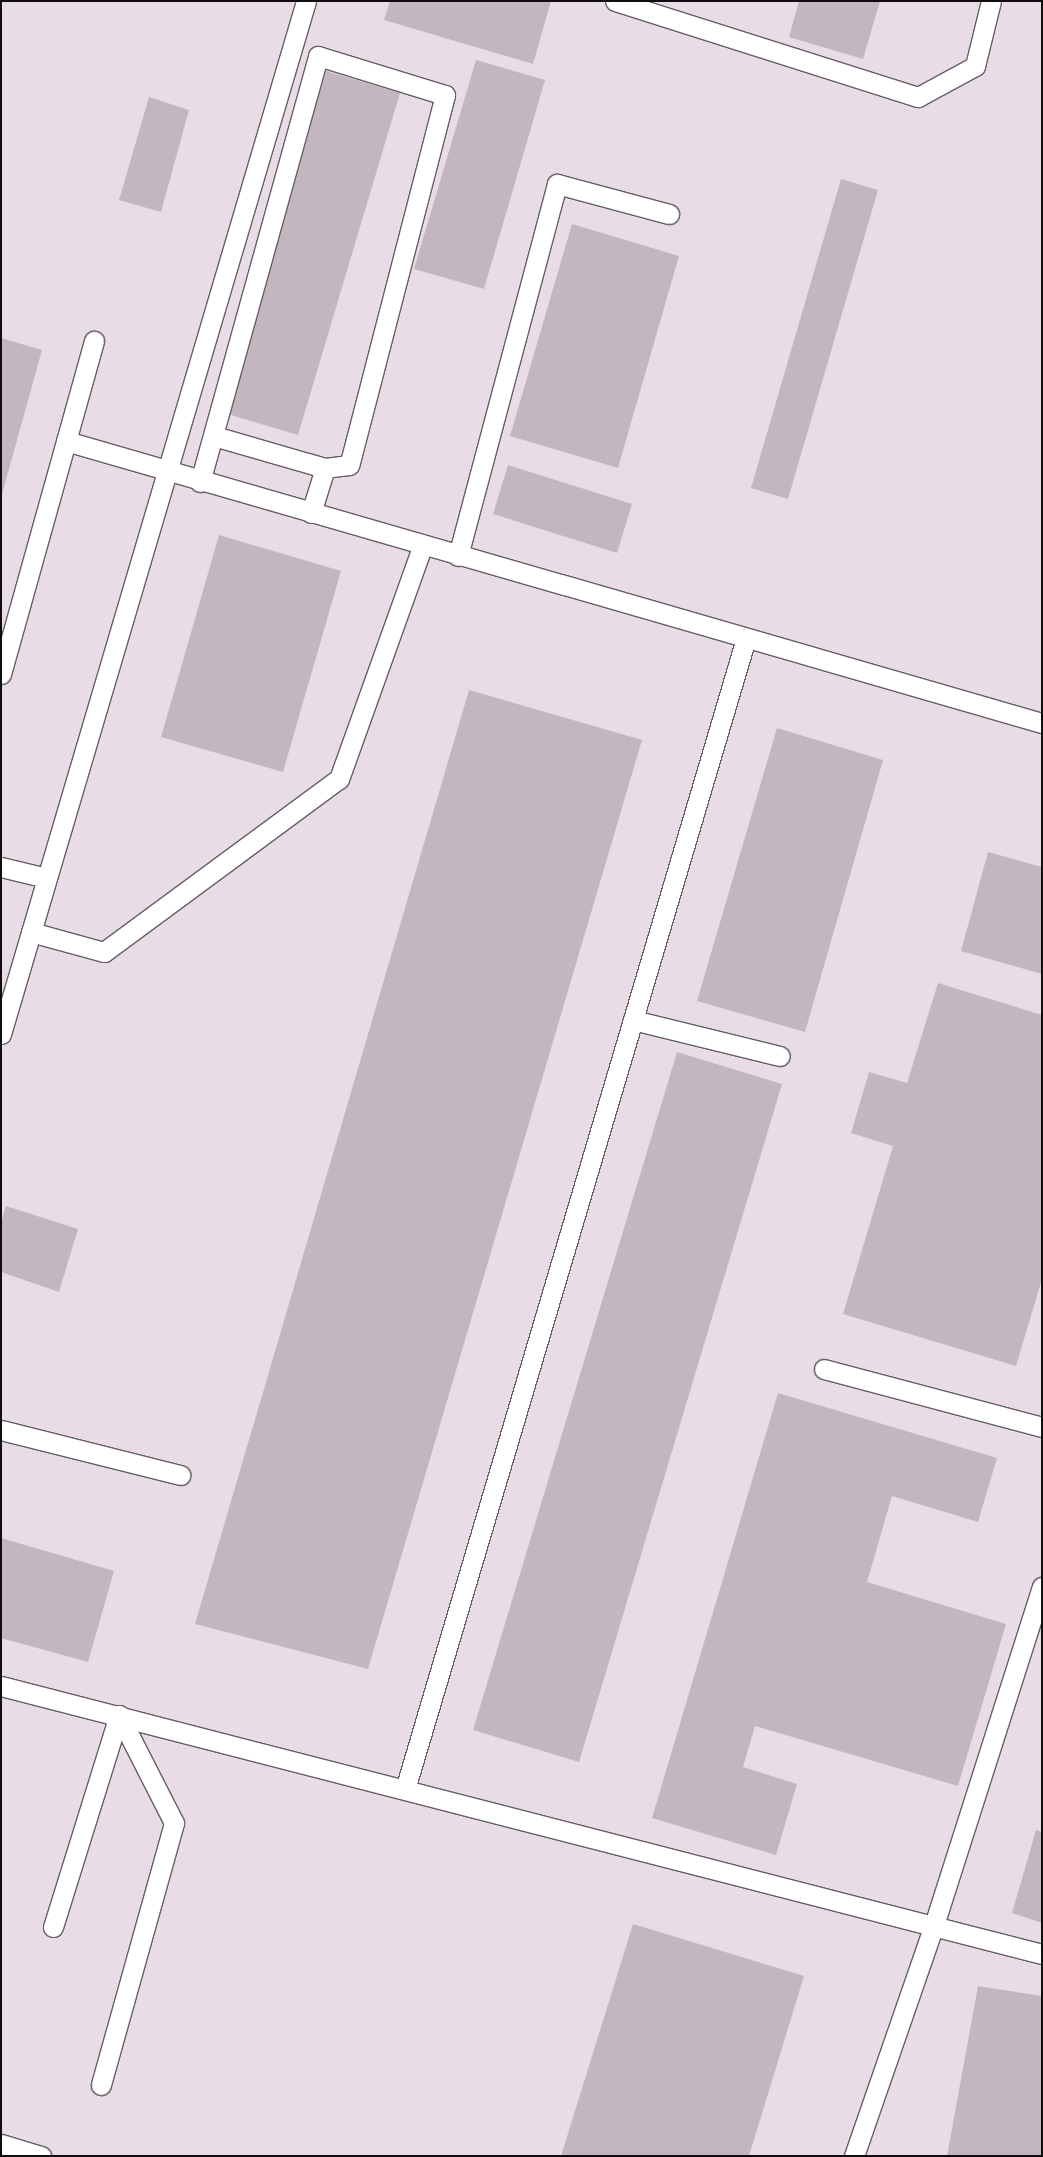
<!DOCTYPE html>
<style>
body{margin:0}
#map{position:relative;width:1043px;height:2157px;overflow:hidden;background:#e8dde7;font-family:Overpass,sans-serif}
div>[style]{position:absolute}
.building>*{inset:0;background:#c3b7bf}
.roads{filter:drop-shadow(1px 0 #665d65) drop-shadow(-1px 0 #665d65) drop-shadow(0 1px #665d65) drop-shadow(0 -1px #665d65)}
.service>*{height:19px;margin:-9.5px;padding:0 9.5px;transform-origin:9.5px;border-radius:9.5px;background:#fff}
span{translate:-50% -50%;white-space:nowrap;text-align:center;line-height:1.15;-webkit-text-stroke:4px #f5ebf4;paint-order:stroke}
.frame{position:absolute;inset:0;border:2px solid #100d10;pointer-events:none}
</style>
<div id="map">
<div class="building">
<i style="clip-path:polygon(390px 1px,551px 1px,533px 64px,384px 20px)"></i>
<i style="clip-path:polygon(799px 1px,880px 1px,863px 59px,789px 37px)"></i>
<i style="clip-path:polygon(476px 60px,545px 80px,484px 289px,414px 269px)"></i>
<i style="clip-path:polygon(326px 71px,400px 93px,298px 435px,224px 413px)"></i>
<i style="clip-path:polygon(149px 97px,189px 110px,161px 212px,119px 200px)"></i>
<i style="clip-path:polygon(841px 179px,878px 190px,788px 499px,751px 488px)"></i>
<i style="clip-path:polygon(572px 224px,679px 256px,618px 468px,510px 436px)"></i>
<i style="clip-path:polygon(1px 338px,42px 350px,2px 494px,1px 494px)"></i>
<i style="clip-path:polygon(508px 465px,632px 504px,617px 553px,493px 514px)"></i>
<i style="clip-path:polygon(219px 535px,341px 571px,283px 772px,161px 737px)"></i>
<i style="clip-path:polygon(469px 690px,642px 740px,368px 1669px,195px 1624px)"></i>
<i style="clip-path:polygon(777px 728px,883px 760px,805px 1032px,697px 1001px)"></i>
<i style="clip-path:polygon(988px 852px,1042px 867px,1042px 974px,961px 951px)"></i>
<i style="clip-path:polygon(938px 983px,1042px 1015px,1042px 1279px,1016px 1366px,843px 1314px,893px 1146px,851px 1133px,869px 1072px,907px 1083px)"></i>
<i style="clip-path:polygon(677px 1052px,782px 1084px,579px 1762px,473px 1730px)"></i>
<i style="clip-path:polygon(6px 1206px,78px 1229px,59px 1292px,1px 1272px,1px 1223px)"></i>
<i style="clip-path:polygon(778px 1393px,997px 1458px,978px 1522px,892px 1496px,867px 1582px,1006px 1624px,958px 1786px,755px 1726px,743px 1767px,797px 1784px,776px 1855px,652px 1818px)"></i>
<i style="clip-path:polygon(1px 1538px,114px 1571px,88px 1662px,1px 1638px)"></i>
<i style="clip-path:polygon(1036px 1830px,1042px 1832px,1042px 1923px,1012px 1913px)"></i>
<i style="clip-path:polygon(633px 1924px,804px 1976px,749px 2156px,561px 2156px)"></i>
<i style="clip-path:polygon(978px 1986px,1042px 1996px,1042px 2156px,947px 2156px)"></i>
</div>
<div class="roads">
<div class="service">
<i style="left:615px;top:1px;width:318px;rotate:17.6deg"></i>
<i style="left:918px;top:97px;width:65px;rotate:-28.5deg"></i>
<i style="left:975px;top:66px;width:67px;rotate:-76.2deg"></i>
<i style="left:214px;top:436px;width:116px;rotate:16.1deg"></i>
<i style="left:66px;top:441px;width:1016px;rotate:16.12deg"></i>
<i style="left:200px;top:482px;width:442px;rotate:-74.5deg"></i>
<i style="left:318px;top:56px;width:133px;rotate:17.1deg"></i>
<i style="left:445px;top:95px;width:382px;rotate:104.5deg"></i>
<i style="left:349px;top:465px;width:24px;rotate:173deg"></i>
<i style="left:325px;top:468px;width:47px;rotate:107.3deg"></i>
<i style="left:458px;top:556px;width:385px;rotate:-75.1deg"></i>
<i style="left:557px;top:184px;width:116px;rotate:15deg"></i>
<i style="left:1px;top:674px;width:346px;rotate:-74.4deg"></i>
<i style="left:1px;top:867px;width:47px;rotate:13.4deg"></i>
<i style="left:31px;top:932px;width:76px;rotate:15.3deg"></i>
<i style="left:104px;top:952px;width:292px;rotate:-36.4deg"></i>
<i style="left:339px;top:779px;width:249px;rotate:-70.3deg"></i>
<i style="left:633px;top:1020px;width:151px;rotate:13.8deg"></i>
<i style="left:1px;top:1034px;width:1077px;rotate:-73.55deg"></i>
<i style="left:824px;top:1369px;width:226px;rotate:14.9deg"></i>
<i style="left:1px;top:1430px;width:185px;rotate:14.1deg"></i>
<i style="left:1px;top:1686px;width:1075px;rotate:14.44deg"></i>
<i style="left:406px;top:1786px;width:1197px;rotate:-73.5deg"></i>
<i style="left:53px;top:1927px;width:222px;rotate:-72.7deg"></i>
<i style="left:119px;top:1715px;width:121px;rotate:63deg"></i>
<i style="left:174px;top:1823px;width:272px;rotate:105.6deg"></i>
<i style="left:1px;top:2144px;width:42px;rotate:16.7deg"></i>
<i style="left:854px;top:2156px;width:244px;rotate:-70.9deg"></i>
<i style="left:934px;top:1925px;width:355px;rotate:-72.3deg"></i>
</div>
</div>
<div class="frame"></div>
</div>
